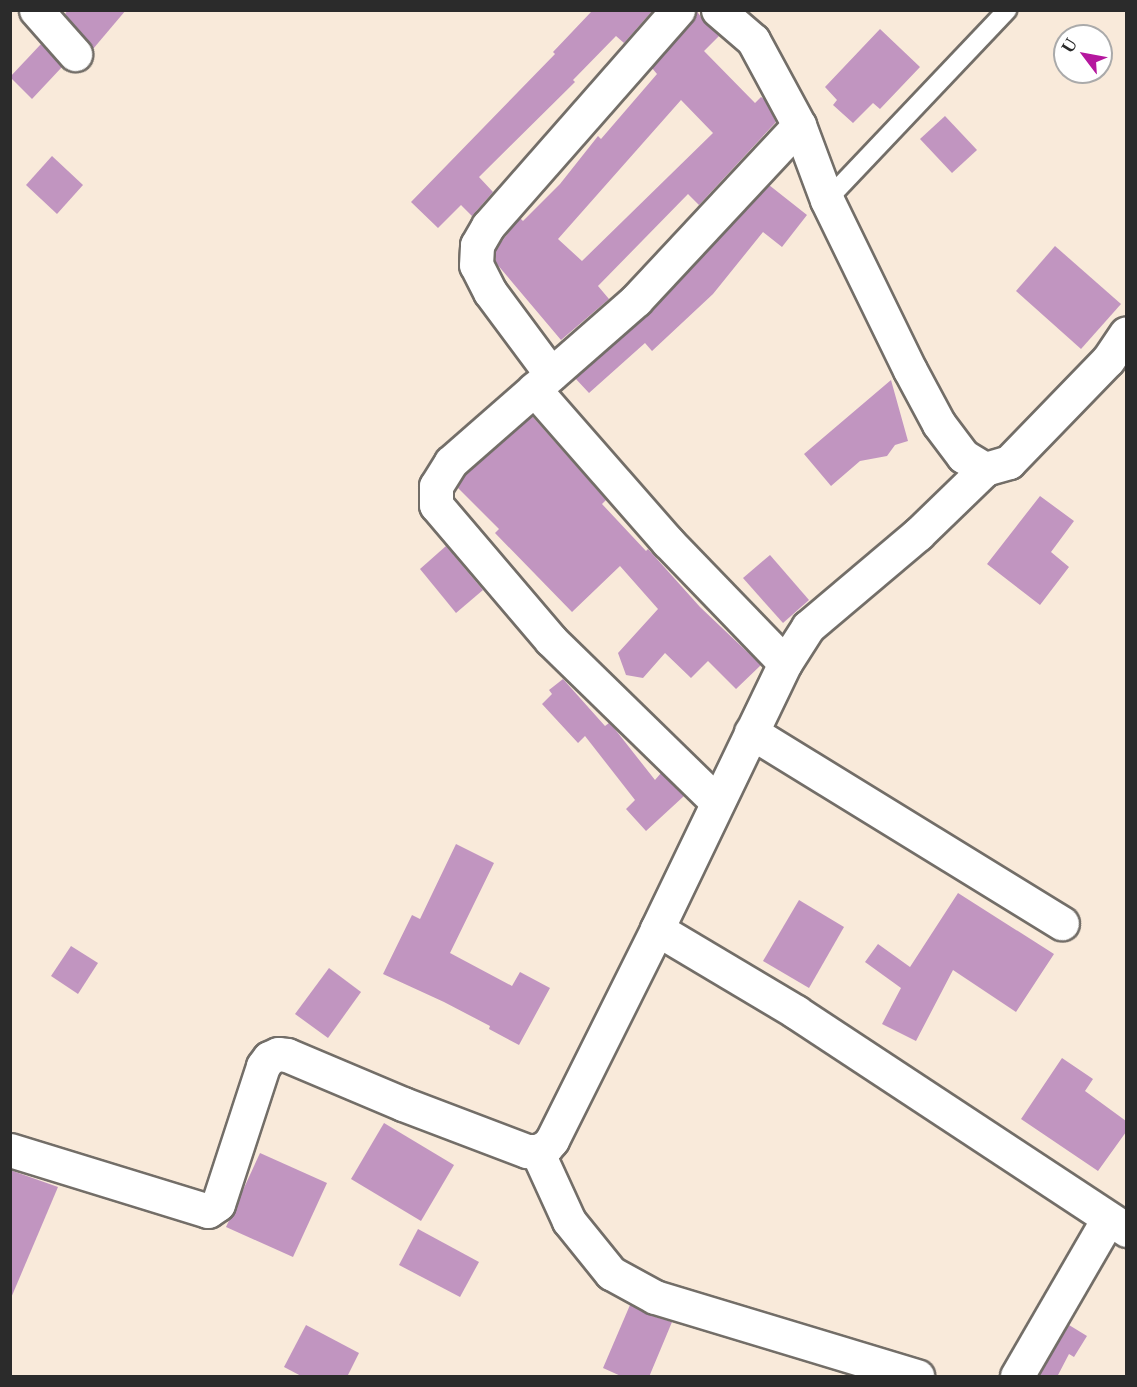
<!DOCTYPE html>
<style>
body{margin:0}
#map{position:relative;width:1137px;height:1387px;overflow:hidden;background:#f9eada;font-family:"Libre Caslon Text",serif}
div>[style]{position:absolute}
.building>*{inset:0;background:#c195c0}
.roads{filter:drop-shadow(2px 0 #736e68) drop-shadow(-2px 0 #736e68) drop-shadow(0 2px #736e68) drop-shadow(0 -2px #736e68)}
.lane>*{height:18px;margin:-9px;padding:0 9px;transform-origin:9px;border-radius:9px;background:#fff}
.street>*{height:33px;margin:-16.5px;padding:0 16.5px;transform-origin:16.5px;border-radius:16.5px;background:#fff}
.secondary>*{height:33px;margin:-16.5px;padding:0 16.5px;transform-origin:16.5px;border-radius:16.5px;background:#fff}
span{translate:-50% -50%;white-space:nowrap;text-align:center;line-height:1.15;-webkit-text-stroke:4.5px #fff;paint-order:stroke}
.frame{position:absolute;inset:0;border:12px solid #2b2b2b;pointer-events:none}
.north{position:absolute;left:1053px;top:24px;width:60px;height:60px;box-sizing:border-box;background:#fff;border:2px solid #aaa;border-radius:50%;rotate:302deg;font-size:16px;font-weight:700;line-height:24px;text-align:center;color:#2b2b2b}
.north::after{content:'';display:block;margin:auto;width:21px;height:27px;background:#b5179e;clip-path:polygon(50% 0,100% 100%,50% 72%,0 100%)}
</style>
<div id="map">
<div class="building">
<i style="clip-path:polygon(68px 10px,126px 10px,93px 49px,65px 14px)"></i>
<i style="clip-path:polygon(589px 10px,653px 10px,624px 43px,616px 36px,573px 80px,575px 82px,479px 177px,493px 192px,472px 216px,461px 205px,438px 228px,411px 202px,555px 54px,553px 52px,591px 12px)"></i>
<i style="clip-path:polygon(evenodd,696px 10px,706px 24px,719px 36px,704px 51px,755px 103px,761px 97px,764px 99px,776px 122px,699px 205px,688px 194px,598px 286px,609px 299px,561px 340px,496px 263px,495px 250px,520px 218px,523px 221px,560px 184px,598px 136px,601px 139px,657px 74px,652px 68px,692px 22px,696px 10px,681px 100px,713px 133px,582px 261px,558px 239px,681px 100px)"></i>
<i style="clip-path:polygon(880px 29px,920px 67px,880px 109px,873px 103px,853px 123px,833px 105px,837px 100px,825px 87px)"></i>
<i style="clip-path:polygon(41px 44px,62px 67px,32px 99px,10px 77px)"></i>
<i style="clip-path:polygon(945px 116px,977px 150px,952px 173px,920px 139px)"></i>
<i style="clip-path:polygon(52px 156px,83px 185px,57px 214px,26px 185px)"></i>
<i style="clip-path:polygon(769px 185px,807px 215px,782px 247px,763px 232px,713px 294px,652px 351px,645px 343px,589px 393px,575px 378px,650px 313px)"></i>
<i style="clip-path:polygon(1055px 246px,1121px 304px,1081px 349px,1016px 291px)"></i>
<i style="clip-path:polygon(891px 380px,908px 441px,895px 445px,887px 456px,860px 461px,831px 486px,804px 454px)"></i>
<i style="clip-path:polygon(532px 416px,606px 500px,602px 504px,646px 551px,648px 549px,700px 607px,761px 665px,736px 689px,708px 661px,691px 678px,665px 653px,643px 678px,626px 675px,618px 653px,658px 609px,620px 566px,572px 612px,495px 533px,499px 529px,457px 487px,465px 474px)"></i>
<i style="clip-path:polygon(1040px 496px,1074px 521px,1051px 552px,1069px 567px,1040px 605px,987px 564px)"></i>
<i style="clip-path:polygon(446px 546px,483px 590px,456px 613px,420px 569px)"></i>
<i style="clip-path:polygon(770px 555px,809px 600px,783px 623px,743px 578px)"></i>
<i style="clip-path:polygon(563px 679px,605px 726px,609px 723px,614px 728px,655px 780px,661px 773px,684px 796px,646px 831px,626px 809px,635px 800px,585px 736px,578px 743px,542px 704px,552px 694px,549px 690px)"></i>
<i style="clip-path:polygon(456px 844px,494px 863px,450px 953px,512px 986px,520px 972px,550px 988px,519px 1045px,489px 1029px,490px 1026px,444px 1002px,383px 974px,412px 915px,420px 919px)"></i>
<i style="clip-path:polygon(958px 893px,1054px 954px,1016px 1012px,953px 970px,916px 1041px,882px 1024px,901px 988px,865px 962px,878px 944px,910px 967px)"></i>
<i style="clip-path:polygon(799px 900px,844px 927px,809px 988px,763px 961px)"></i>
<i style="clip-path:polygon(71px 946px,98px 963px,78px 994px,51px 976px)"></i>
<i style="clip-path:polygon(329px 968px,361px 992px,328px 1038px,295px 1014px)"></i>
<i style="clip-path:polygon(1062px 1058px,1093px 1079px,1085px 1091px,1126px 1121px,1126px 1132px,1098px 1171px,1021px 1119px)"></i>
<i style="clip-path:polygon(384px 1123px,454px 1165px,421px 1221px,351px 1179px)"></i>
<i style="clip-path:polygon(260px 1153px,327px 1183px,293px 1257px,226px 1227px)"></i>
<i style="clip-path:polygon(10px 1170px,58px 1187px,11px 1298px,10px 1298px)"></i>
<i style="clip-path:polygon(418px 1229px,479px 1262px,460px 1297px,399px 1265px)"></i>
<i style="clip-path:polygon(630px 1305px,649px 1315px,672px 1322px,649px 1377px,623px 1377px,603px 1368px)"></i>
<i style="clip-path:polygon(306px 1325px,359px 1353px,347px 1377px,303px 1377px,284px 1367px)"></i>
<i style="clip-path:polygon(1069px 1325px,1087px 1336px,1074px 1357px,1069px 1354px,1057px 1377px,1038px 1377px)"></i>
</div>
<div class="roads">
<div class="lane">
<i style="left:827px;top:200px;width:262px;rotate:-46.5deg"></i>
</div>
<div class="street">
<i style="left:36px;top:10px;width:59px;rotate:48.4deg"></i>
<i style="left:551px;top:374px;width:102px;rotate:-126.6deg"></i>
<i style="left:490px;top:292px;width:30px;rotate:-117deg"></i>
<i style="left:476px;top:265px;width:20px;rotate:-87deg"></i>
<i style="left:477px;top:245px;width:22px;rotate:-60deg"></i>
<i style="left:488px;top:226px;width:288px;rotate:-48.7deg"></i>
<i style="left:534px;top:389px;width:203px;rotate:48.8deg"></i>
<i style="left:668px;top:542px;width:168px;rotate:46deg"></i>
<i style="left:751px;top:732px;width:365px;rotate:31.6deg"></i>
<i style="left:717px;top:802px;width:232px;rotate:-135.7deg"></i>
<i style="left:551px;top:640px;width:177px;rotate:-130.4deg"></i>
<i style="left:436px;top:505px;width:19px;rotate:-90deg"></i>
<i style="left:436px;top:486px;width:28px;rotate:-58deg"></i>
<i style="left:451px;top:462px;width:246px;rotate:-41.2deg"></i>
<i style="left:636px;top:300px;width:239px;rotate:-47deg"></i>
<i style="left:657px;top:929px;width:162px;rotate:30.8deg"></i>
<i style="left:796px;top:1012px;width:396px;rotate:33.4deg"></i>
<i style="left:10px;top:1150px;width:207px;rotate:17.1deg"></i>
<i style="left:208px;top:1211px;width:12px;rotate:-35deg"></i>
<i style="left:218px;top:1204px;width:145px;rotate:-71.9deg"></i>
<i style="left:263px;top:1066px;width:10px;rotate:-53deg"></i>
<i style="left:269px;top:1058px;width:10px;rotate:-24deg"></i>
<i style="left:278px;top:1054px;width:9px;rotate:6deg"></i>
<i style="left:287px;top:1055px;width:126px;rotate:22.9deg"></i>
<i style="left:403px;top:1104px;width:133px;rotate:20.8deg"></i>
<i style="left:527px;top:1151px;width:10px"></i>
<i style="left:537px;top:1151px;width:10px;rotate:-24deg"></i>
<i style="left:546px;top:1147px;width:9px;rotate:-49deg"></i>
<i style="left:552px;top:1140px;width:236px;rotate:-63.5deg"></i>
<i style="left:657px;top:929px;width:295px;rotate:-64.3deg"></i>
<i style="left:785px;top:663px;width:43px;rotate:-57.4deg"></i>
<i style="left:808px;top:627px;width:144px;rotate:-40.2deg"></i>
<i style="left:918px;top:534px;width:93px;rotate:-44.1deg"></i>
<i style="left:537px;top:1151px;width:77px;rotate:65.4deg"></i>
<i style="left:569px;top:1221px;width:67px;rotate:51.1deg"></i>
<i style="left:611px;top:1273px;width:50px;rotate:28.6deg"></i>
<i style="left:655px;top:1297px;width:274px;rotate:16.8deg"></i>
<i style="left:1017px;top:1376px;width:181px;rotate:-59.9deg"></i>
</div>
<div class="secondary">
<i style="left:718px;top:10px;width:46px;rotate:40.6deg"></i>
<i style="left:753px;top:40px;width:97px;rotate:61.6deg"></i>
<i style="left:799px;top:125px;width:80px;rotate:69.5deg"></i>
<i style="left:827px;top:200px;width:189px;rotate:64deg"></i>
<i style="left:910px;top:370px;width:61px;rotate:61.8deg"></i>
<i style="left:939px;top:424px;width:40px;rotate:53deg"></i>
<i style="left:963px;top:456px;width:26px;rotate:31deg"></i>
<i style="left:985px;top:469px;width:25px;rotate:-16deg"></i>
<i style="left:1009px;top:462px;width:142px;rotate:-45.9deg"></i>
<i style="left:1108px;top:360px;width:32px;rotate:-56deg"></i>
</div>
</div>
<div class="frame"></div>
<div class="north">U</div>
</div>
